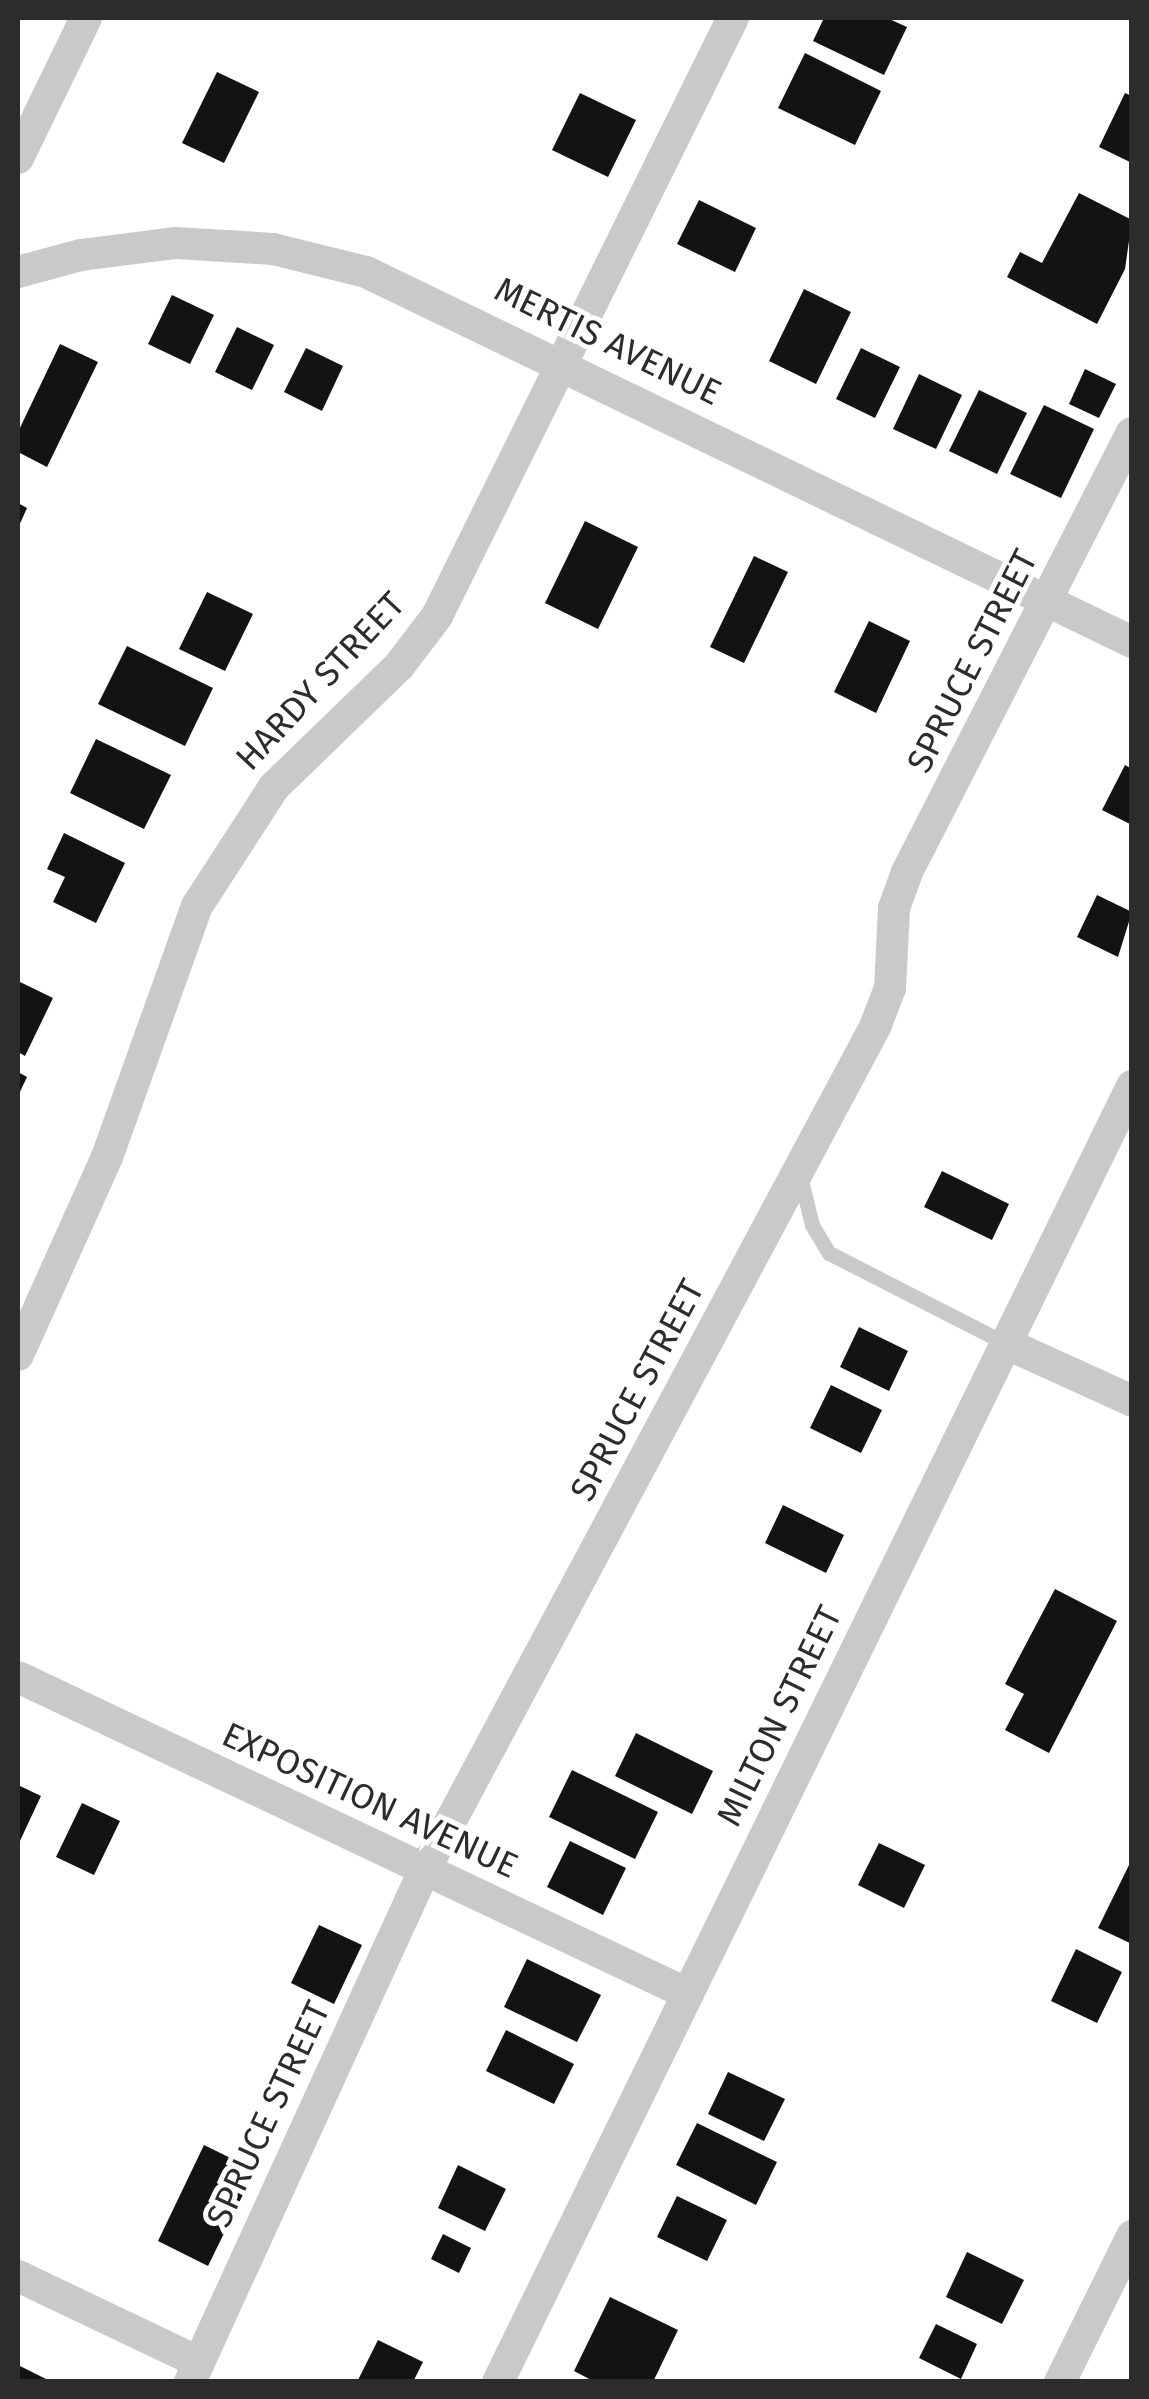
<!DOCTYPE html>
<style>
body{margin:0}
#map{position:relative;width:1149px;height:2399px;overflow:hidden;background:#fff;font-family:"Fira Sans",sans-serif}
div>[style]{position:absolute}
.building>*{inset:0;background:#131313}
.lane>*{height:15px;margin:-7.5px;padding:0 7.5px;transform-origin:7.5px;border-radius:7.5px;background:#c9c9c9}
.street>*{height:32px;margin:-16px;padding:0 16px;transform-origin:16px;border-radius:16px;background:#c9c9c9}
span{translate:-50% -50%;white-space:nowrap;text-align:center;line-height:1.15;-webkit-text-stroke:10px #fff;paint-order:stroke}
.street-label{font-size:35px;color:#2c2c2c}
.frame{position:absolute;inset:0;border:20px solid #2c2c2c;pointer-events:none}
</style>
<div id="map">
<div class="building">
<i style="clip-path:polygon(824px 18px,887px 18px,907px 27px,884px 75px,813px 41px)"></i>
<i style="clip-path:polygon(805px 53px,881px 91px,855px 145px,778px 108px)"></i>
<i style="clip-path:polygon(217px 72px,259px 92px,224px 163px,182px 143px)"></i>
<i style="clip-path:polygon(580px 93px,636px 120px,608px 177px,552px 150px)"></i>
<i style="clip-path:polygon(1125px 93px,1132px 96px,1132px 163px,1099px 147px)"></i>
<i style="clip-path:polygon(1079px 193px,1132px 220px,1125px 269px,1097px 324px,1007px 277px,1020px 252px,1042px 263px)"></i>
<i style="clip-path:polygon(699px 200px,756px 228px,735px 272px,677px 244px)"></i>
<i style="clip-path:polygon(804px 289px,851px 312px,816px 384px,769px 361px)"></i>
<i style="clip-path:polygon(172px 295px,214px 315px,190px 364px,148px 344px)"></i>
<i style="clip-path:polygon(237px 327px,274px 345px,252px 390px,215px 372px)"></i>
<i style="clip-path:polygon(60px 344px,98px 362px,47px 467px,18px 452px,18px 432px)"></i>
<i style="clip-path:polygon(306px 348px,343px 366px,322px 411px,284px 392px)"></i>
<i style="clip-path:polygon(861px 348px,900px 367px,875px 418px,836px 399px)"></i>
<i style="clip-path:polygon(1085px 369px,1116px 384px,1099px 418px,1069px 404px)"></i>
<i style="clip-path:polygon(919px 374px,962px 395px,936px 449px,893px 429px)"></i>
<i style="clip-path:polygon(979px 390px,1027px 413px,997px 474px,949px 451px)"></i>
<i style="clip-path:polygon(1044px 405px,1094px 429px,1061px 498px,1010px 474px)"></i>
<i style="clip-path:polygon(18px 503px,27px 508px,18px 528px)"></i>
<i style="clip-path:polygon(585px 521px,638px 547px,598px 629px,545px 603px)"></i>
<i style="clip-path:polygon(754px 556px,788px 572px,744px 663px,710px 647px)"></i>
<i style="clip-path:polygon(207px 592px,253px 614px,225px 671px,179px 649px)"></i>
<i style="clip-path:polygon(869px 621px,910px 641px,876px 713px,834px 692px)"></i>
<i style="clip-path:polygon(127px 646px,213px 688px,185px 746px,98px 704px)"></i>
<i style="clip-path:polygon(96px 739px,171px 775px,144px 829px,70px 793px)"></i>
<i style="clip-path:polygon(1125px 765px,1132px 769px,1132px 825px,1102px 810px)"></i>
<i style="clip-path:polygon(64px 833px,125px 863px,96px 923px,53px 902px,65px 877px,47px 869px)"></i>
<i style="clip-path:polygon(1097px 895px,1132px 912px,1118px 957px,1077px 937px)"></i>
<i style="clip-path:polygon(18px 981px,53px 998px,25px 1056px,18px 1052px)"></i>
<i style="clip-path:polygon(18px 1072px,27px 1077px,18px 1096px)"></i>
<i style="clip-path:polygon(942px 1171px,1009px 1204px,992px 1240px,924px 1207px)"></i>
<i style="clip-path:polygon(859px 1327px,908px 1351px,889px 1391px,840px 1367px)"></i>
<i style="clip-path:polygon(831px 1385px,882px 1410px,861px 1453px,810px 1428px)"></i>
<i style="clip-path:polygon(783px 1505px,844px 1535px,826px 1573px,765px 1543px)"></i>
<i style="clip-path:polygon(1055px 1589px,1117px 1621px,1049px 1753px,1005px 1730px,1024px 1694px,1005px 1684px)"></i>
<i style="clip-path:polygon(636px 1733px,713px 1771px,692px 1814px,615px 1776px)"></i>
<i style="clip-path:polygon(572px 1770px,658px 1812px,635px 1859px,549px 1817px)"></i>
<i style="clip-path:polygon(18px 1785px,41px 1796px,18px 1845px)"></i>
<i style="clip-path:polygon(82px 1803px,120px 1821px,94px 1875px,56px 1857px)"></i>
<i style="clip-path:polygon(570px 1841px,626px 1868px,603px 1915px,547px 1887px)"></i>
<i style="clip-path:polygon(879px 1843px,925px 1865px,904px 1908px,858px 1885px)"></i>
<i style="clip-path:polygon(1132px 1859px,1132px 1944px,1098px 1928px)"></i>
<i style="clip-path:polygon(319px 1925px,362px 1945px,334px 2004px,291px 1983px)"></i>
<i style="clip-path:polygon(1076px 1949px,1122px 1972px,1097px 2023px,1051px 2001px)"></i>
<i style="clip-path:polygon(527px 1959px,601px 1995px,577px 2042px,504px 2007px)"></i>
<i style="clip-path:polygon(506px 2030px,574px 2064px,554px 2104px,486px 2071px)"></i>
<i style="clip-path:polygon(728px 2072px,785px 2099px,764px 2141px,708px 2114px)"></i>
<i style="clip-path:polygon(697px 2123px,777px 2162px,756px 2205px,676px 2165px)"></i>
<i style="clip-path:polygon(204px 2145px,255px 2170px,208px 2266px,158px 2241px)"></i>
<i style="clip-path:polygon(458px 2165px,506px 2189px,485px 2231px,438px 2208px)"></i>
<i style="clip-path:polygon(677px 2196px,727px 2220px,707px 2261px,657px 2237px)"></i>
<i style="clip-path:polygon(443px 2234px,471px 2248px,459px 2273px,431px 2259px)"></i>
<i style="clip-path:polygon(967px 2252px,1024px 2280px,1002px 2324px,946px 2297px)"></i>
<i style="clip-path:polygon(610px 2297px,678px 2330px,653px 2382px,595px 2382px,574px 2371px)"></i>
<i style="clip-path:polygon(936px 2324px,977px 2344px,961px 2379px,919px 2358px)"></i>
<i style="clip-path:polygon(378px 2340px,423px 2362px,413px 2382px,357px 2382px)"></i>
<i style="clip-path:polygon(18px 2365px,52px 2382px,18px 2382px)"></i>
</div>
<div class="lane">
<i style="left:800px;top:1176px;width:50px;rotate:76.2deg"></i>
<i style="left:812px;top:1225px;width:33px;rotate:59deg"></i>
<i style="left:829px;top:1253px;width:198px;rotate:27.1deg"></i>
</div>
<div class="street">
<i style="left:18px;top:158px;width:156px;rotate:-64.1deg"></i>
<i style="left:18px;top:272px;width:65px;rotate:-15.1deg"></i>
<i style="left:81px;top:255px;width:96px;rotate:-7.2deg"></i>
<i style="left:176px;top:243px;width:97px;rotate:3.5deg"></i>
<i style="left:273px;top:249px;width:96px;rotate:13.9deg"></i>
<i style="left:366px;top:272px;width:851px;rotate:25.78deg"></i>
<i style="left:1005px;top:1343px;width:140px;rotate:24.5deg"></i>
<i style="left:18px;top:1355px;width:217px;rotate:-65.8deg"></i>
<i style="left:107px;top:1157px;width:267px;rotate:-70.3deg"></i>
<i style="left:197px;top:906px;width:142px;rotate:-57.1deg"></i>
<i style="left:274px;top:787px;width:174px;rotate:-44.1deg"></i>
<i style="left:399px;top:666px;width:63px;rotate:-52.8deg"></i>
<i style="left:437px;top:616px;width:667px;rotate:-63.67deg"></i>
<i style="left:18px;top:1677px;width:741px;rotate:25.32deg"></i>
<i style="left:18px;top:2276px;width:199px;rotate:25.5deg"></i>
<i style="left:190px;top:2382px;width:562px;rotate:-65.4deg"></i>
<i style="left:424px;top:1871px;width:957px;rotate:-61.88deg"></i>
<i style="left:875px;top:1027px;width:42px;rotate:-69deg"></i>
<i style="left:890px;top:988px;width:80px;rotate:-87.1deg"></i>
<i style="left:894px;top:908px;width:38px;rotate:-70deg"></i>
<i style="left:907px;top:872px;width:493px;rotate:-62.9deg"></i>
<i style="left:498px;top:2382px;width:1443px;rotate:-63.93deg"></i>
<i style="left:1060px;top:2382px;width:163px;rotate:-63.7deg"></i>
</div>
<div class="street-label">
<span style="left:608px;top:341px;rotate:26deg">MERTIS AVENUE</span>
<span style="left:972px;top:661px;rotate:-63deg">SPRUCE STREET</span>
<span style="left:320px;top:681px;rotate:-47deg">HARDY STREET</span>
<span style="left:637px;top:1390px;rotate:-62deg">SPRUCE STREET</span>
<span style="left:779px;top:1716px;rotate:-64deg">MILTON STREET</span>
<span style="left:370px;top:1800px;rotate:25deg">EXPOSITION AVENUE</span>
<span style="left:268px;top:2114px;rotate:-65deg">SPRUCE STREET</span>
</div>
<div class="frame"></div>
</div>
